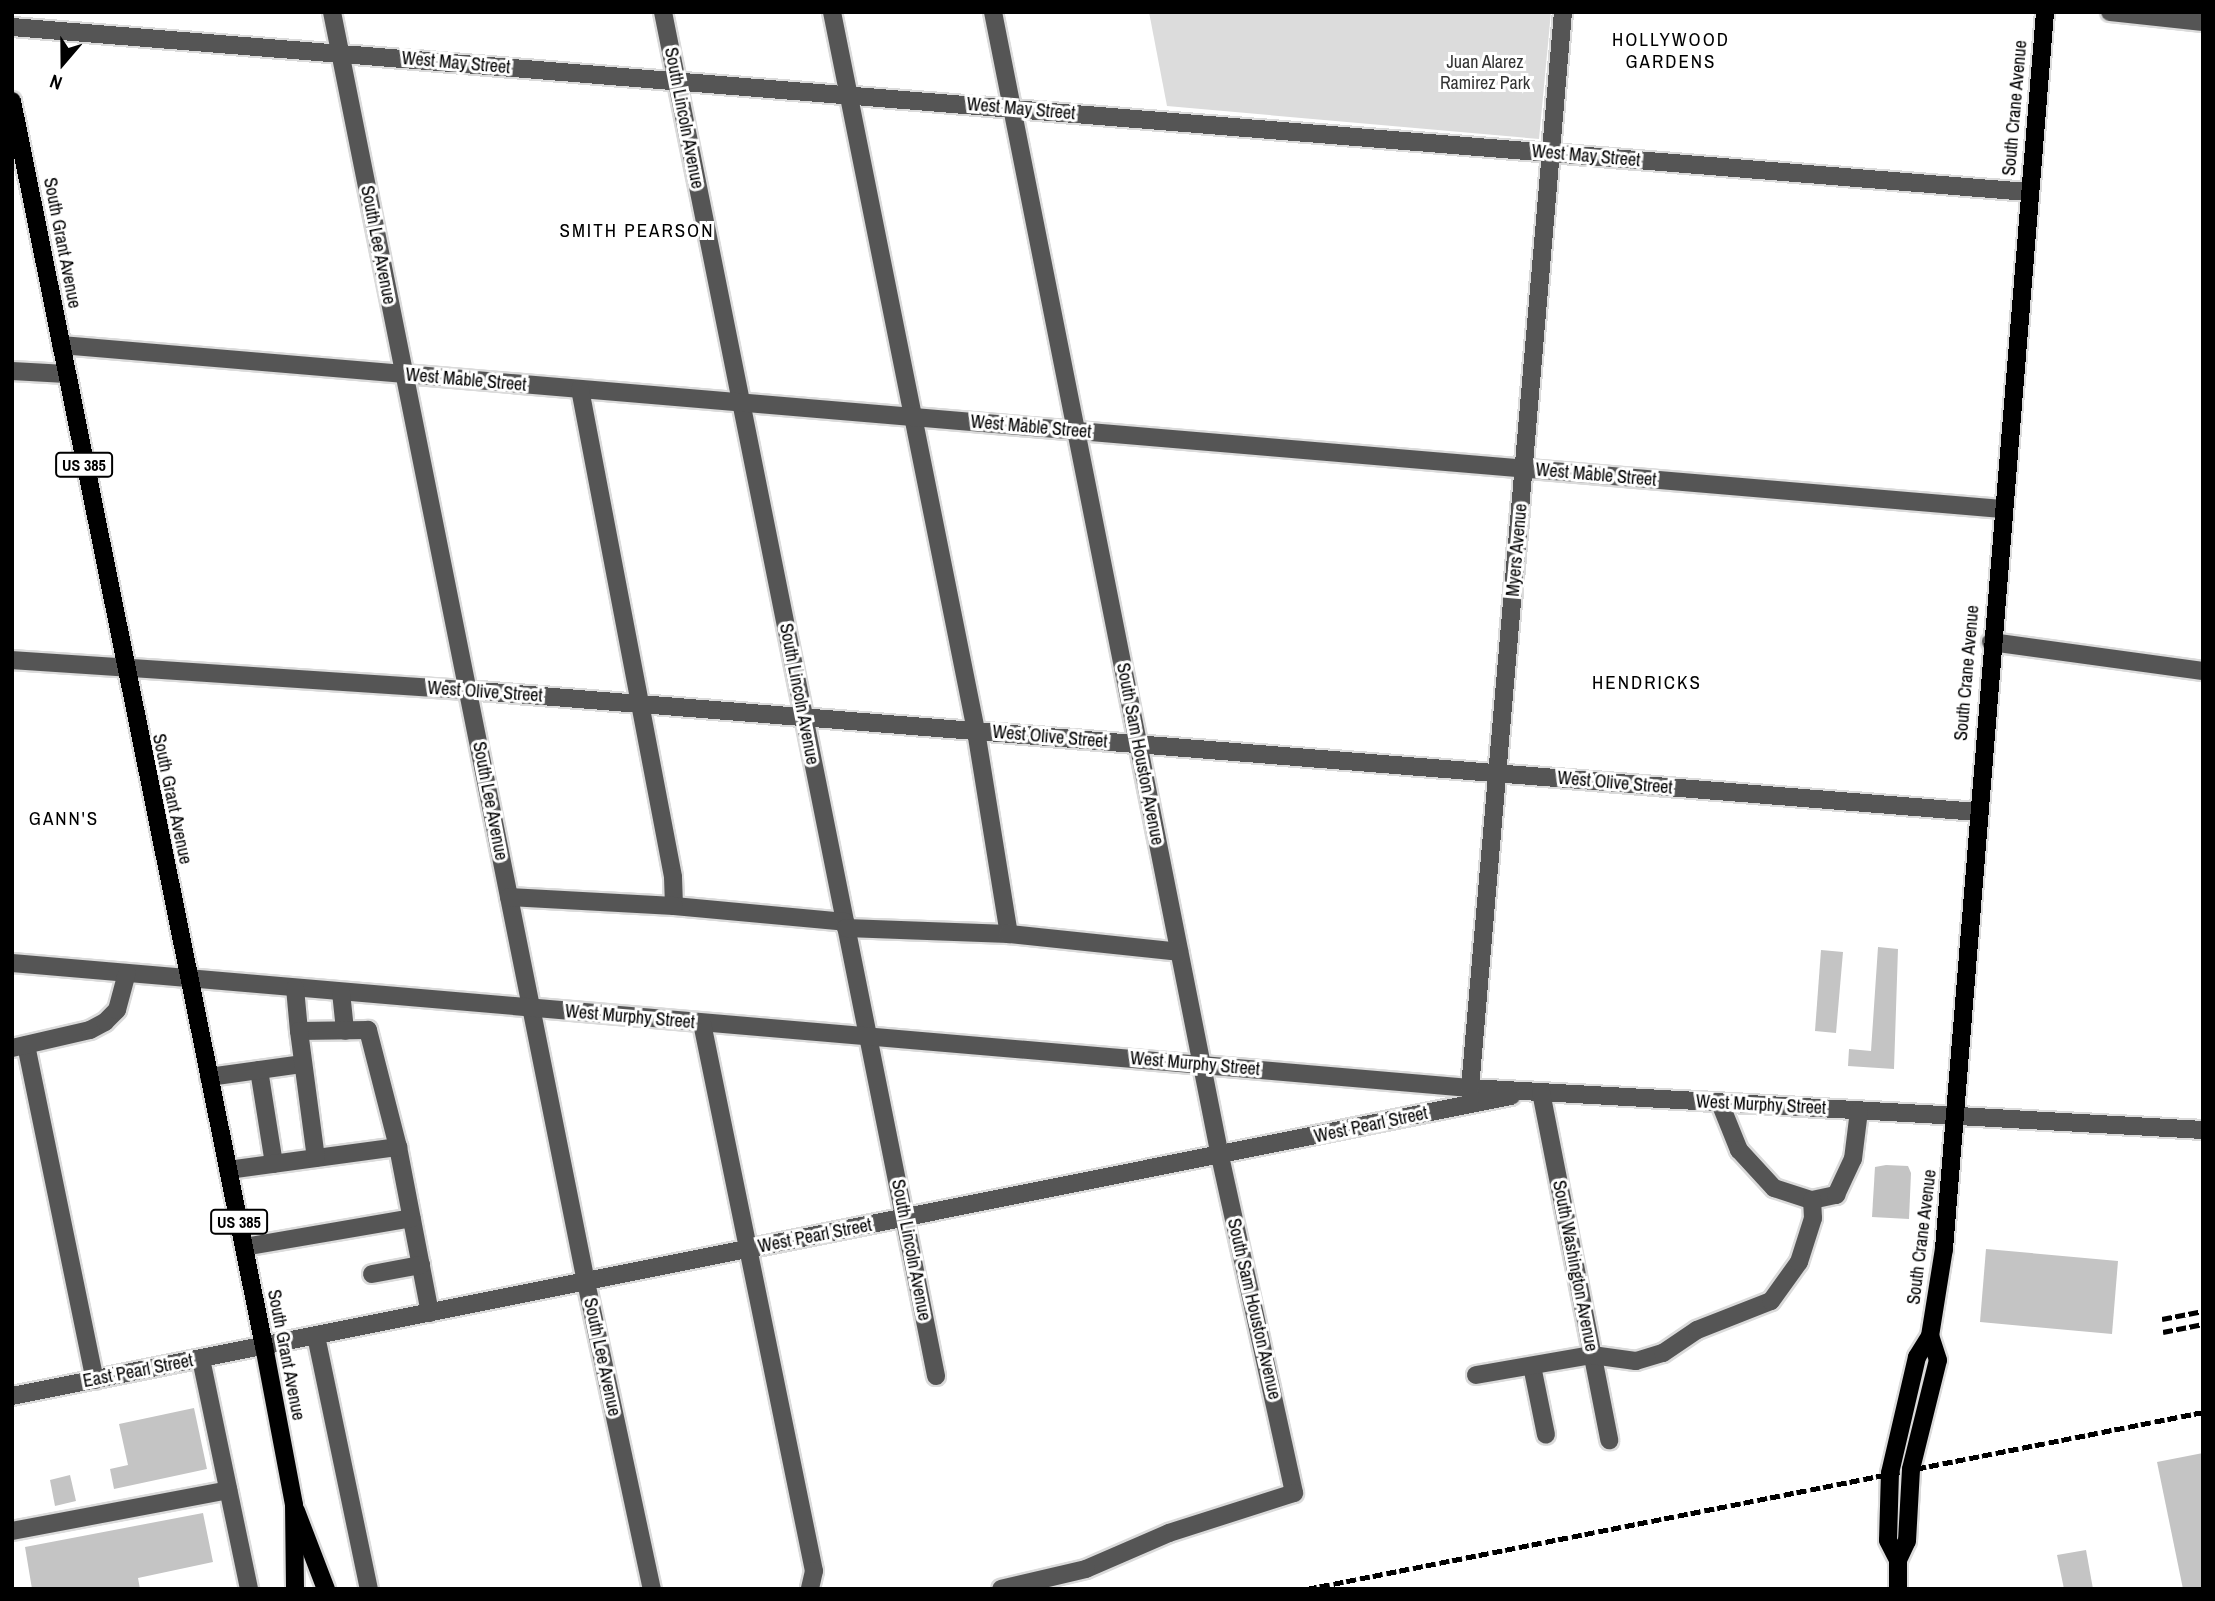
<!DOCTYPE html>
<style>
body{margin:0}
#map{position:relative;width:2215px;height:1601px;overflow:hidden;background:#fff;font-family:"Archivo Narrow",sans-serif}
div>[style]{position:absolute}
.green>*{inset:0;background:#dcdcdc}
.building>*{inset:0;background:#c4c4c4}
.roads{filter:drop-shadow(2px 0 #dbdbdb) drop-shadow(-2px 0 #dbdbdb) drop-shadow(0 2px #dbdbdb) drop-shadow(0 -2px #dbdbdb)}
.minor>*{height:18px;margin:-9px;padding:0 9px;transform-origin:9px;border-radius:9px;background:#555}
.major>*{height:18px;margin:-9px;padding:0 9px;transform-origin:9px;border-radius:9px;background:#000}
.rail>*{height:5px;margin-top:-2.5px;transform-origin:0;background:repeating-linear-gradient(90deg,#000 0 10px,transparent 0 13.5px)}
span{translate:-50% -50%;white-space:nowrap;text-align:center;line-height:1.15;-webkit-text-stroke:6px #fff;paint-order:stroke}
.shield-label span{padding:2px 5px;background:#fff;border:2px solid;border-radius:5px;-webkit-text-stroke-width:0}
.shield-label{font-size:16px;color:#000;font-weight:700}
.street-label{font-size:18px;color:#000}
.park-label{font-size:18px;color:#333}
.neighbourhood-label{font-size:19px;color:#000;letter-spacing:2px}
.frame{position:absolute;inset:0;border:14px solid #000;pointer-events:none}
.north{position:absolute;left:28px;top:28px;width:70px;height:70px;-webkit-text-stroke:5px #fff;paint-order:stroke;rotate:200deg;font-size:19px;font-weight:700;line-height:28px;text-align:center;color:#000}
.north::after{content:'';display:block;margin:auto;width:24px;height:32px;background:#000;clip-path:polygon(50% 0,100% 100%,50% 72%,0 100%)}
</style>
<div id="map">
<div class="green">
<i style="clip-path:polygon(1149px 12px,1551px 12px,1539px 139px,1167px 106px)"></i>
</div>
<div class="building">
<i style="clip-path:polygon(1878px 947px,1898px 949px,1894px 1069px,1848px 1066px,1849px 1049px,1871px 1051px)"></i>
<i style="clip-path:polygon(1821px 950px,1843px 952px,1836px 1033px,1815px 1031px)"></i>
<i style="clip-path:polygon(1886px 1165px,1908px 1166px,1911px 1173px,1909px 1219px,1872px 1217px,1875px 1167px)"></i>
<i style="clip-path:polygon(1986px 1249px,2118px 1261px,2112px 1334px,1980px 1322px)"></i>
<i style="clip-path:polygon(194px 1408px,207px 1469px,114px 1489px,110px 1469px,128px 1465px,119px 1424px)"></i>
<i style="clip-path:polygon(2203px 1453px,2203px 1589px,2183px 1589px,2157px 1462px)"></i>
<i style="clip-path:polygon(70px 1475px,76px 1501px,55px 1506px,50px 1480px)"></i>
<i style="clip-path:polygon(203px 1513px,213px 1562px,138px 1578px,140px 1589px,32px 1589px,25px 1547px)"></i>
<i style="clip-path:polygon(2086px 1550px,2093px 1589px,2064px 1589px,2057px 1555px)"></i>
</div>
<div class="roads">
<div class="minor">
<i style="left:332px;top:12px;width:1295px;rotate:78.69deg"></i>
<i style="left:586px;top:1282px;width:314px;rotate:77.9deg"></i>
<i style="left:663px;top:12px;width:1391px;rotate:78.68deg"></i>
<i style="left:832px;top:12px;width:733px;rotate:78.67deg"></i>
<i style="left:976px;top:731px;width:206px;rotate:80.8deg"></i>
<i style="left:993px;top:12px;width:1166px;rotate:78.78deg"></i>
<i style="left:1220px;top:1156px;width:345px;rotate:77.6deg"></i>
<i style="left:1294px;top:1493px;width:131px;rotate:162.3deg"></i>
<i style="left:1169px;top:1533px;width:90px;rotate:156.6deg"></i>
<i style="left:1086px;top:1569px;width:87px;rotate:166.8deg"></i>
<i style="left:2110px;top:12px;width:94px;rotate:6.1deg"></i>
<i style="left:12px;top:27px;width:2024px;rotate:4.68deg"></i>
<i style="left:61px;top:345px;width:1948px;rotate:4.83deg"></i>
<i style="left:12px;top:371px;width:54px;rotate:3.2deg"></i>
<i style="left:580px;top:389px;width:497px;rotate:79.2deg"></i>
<i style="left:673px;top:877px;width:29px;rotate:88deg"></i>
<i style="left:674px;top:906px;width:172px;rotate:5.3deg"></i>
<i style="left:1991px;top:642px;width:214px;rotate:7.8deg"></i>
<i style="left:12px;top:660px;width:456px;rotate:3.8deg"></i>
<i style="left:467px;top:690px;width:1514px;rotate:4.62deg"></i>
<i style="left:509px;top:897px;width:165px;rotate:3.1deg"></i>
<i style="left:846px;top:928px;width:163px;rotate:2.1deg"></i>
<i style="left:1009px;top:934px;width:171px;rotate:6deg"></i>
<i style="left:12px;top:963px;width:1463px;rotate:4.9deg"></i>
<i style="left:1470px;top:1088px;width:734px;rotate:3.28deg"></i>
<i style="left:295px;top:988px;width:43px;rotate:84.7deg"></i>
<i style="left:341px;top:992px;width:39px;rotate:84deg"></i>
<i style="left:702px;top:1023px;width:559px;rotate:78.45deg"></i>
<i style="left:814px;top:1571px;width:18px;rotate:103deg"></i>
<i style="left:26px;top:1045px;width:342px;rotate:78.4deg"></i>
<i style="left:12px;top:1048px;width:80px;rotate:-13deg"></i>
<i style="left:90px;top:1030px;width:17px;rotate:-28deg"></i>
<i style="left:105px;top:1022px;width:17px;rotate:-45deg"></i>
<i style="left:117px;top:1010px;width:38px;rotate:-75deg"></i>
<i style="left:259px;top:1070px;width:95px;rotate:80.9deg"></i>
<i style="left:209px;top:1077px;width:95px;rotate:-7.9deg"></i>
<i style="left:1470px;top:1088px;width:1080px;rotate:-85.06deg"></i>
<i style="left:1541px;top:1092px;width:355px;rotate:78.9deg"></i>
<i style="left:1720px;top:1103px;width:51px;rotate:68deg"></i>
<i style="left:1739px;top:1150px;width:52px;rotate:47.4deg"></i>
<i style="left:1774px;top:1188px;width:40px;rotate:18deg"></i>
<i style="left:1812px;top:1200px;width:25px;rotate:-12deg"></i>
<i style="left:1836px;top:1195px;width:40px;rotate:-65deg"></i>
<i style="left:1853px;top:1159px;width:48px;rotate:-82.9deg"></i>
<i style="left:398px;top:1147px;width:169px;rotate:79.1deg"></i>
<i style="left:228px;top:1170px;width:172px;rotate:-7.7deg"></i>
<i style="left:398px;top:1147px;width:121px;rotate:-104.4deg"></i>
<i style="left:368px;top:1030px;width:69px;rotate:179.2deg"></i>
<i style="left:299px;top:1031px;width:128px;rotate:82.4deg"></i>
<i style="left:244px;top:1247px;width:170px;rotate:-9.8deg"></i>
<i style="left:372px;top:1274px;width:50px;rotate:-10.4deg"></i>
<i style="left:316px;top:1336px;width:258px;rotate:78.2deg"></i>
<i style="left:201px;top:1359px;width:235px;rotate:78.2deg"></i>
<i style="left:1532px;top:1366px;width:70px;rotate:78.5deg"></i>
<i style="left:1476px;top:1375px;width:118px;rotate:-9.8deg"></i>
<i style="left:1592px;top:1355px;width:44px;rotate:7.8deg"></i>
<i style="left:1636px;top:1361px;width:28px;rotate:-17deg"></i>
<i style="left:1663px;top:1353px;width:41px;rotate:-34.1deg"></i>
<i style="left:1697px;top:1330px;width:79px;rotate:-21.4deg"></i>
<i style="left:1771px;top:1301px;width:48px;rotate:-54.3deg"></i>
<i style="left:1799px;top:1262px;width:46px;rotate:-72.3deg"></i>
<i style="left:1813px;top:1218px;width:18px;rotate:-93deg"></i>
<i style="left:12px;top:1396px;width:1529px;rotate:-11.32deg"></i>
<i style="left:12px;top:1531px;width:220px;rotate:-10.7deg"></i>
</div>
<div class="major">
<i style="left:12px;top:101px;width:1270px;rotate:78.56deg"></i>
<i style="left:264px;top:1346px;width:162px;rotate:79.3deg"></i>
<i style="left:294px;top:1505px;width:84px;rotate:89.3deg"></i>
<i style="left:296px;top:1511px;width:84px;rotate:69deg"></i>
<i style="left:1898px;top:1560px;width:21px;rotate:-65deg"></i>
<i style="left:1907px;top:1541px;width:72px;rotate:-86.8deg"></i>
<i style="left:1911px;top:1469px;width:112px;rotate:-76.1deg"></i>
<i style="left:1938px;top:1360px;width:25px;rotate:-108deg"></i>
<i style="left:1898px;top:1589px;width:29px;rotate:-90deg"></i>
<i style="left:1898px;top:1560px;width:22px;rotate:-117deg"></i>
<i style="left:1888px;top:1540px;width:67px;rotate:-88.3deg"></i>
<i style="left:1890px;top:1473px;width:119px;rotate:-76.9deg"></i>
<i style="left:1917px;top:1357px;width:25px;rotate:-58deg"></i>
<i style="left:1930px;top:1336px;width:88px;rotate:-80.9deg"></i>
<i style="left:1944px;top:1249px;width:1241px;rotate:-85.33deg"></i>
</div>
</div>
<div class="rail">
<i style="left:2162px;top:1319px;width:42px;rotate:-11deg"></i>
<i style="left:2163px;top:1332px;width:41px;rotate:-11.3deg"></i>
<i style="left:1307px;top:1589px;width:913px;rotate:-11.17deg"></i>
</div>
<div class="shield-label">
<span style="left:84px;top:465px">US 385</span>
<span style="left:239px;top:1222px">US 385</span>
</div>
<div class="street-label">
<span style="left:456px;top:63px;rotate:5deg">West May Street</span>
<span style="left:2015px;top:108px;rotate:-85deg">South Crane Avenue</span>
<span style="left:1021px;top:109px;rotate:5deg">West May Street</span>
<span style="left:684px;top:118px;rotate:79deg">South Lincoln Avenue</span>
<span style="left:1586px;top:156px;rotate:5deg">West May Street</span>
<span style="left:62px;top:243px;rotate:79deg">South Grant Avenue</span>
<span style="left:378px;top:245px;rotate:79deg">South Lee Avenue</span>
<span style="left:466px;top:380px;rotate:5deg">West Mable Street</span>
<span style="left:1031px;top:427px;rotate:5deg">West Mable Street</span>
<span style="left:1596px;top:475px;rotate:5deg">West Mable Street</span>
<span style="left:1517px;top:550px;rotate:-85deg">Myers Avenue</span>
<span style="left:1967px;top:673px;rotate:-85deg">South Crane Avenue</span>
<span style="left:485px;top:692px;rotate:4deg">West Olive Street</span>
<span style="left:799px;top:694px;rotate:79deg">South Lincoln Avenue</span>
<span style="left:1050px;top:737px;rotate:5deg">West Olive Street</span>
<span style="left:1140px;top:754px;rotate:79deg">South Sam Houston Avenue</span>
<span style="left:1615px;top:783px;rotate:5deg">West Olive Street</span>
<span style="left:172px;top:799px;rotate:78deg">South Grant Avenue</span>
<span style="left:490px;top:801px;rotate:79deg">South Lee Avenue</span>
<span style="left:630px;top:1017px;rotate:5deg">West Murphy Street</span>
<span style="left:1195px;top:1064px;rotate:5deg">West Murphy Street</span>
<span style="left:1761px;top:1105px;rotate:3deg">West Murphy Street</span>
<span style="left:1371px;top:1125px;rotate:-12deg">West Pearl Street</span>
<span style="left:815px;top:1236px;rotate:-11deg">West Pearl Street</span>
<span style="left:1922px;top:1237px;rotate:-83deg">South Crane Avenue</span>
<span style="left:911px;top:1250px;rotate:79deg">South Lincoln Avenue</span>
<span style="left:1575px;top:1266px;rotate:79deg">South Washington Avenue</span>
<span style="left:1254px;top:1309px;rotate:77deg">South Sam Houston Avenue</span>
<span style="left:286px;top:1355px;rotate:79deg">South Grant Avenue</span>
<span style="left:602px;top:1357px;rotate:78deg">South Lee Avenue</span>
<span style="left:138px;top:1371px;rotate:-11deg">East Pearl Street</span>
</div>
<div class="park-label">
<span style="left:1485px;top:73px">Juan Alarez<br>Ramirez Park</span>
</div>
<div class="neighbourhood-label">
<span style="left:1671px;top:51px">HOLLYWOOD<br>GARDENS</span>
<span style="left:637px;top:231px">SMITH PEARSON</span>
<span style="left:1647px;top:683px">HENDRICKS</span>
<span style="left:64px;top:819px">GANN'S</span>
</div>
<div class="frame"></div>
<div class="north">N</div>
</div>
